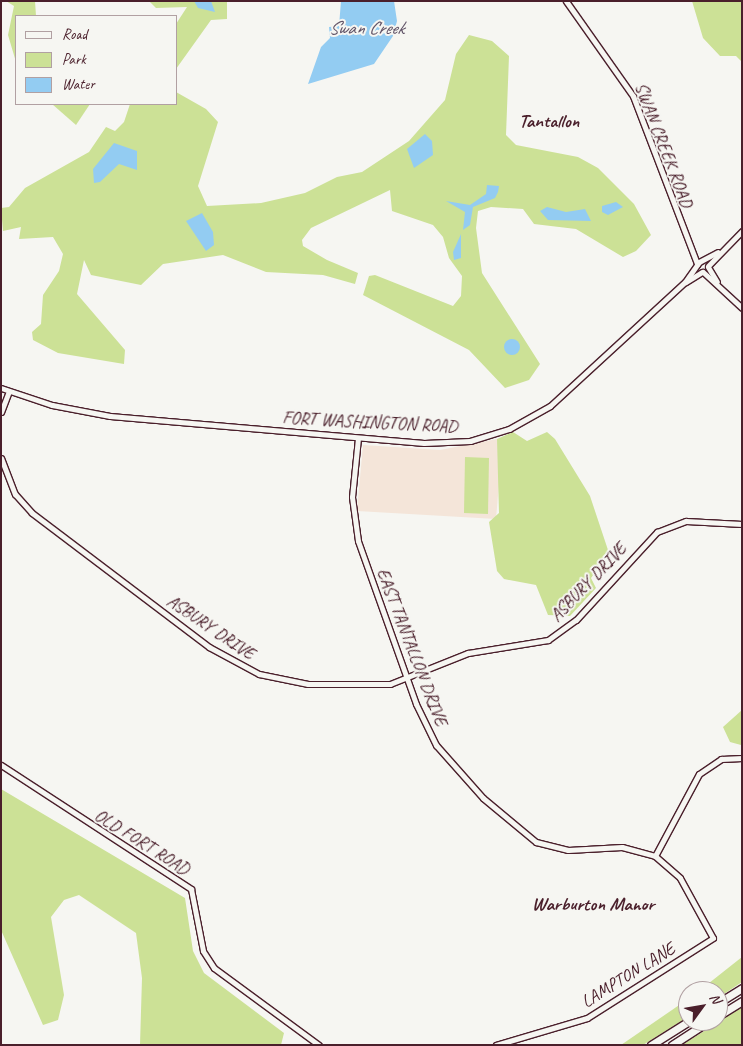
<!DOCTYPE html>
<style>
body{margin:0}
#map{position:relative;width:743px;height:1046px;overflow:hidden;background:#f6f6f2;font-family:Caveat,sans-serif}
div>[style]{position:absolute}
.built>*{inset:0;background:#f4e5d9}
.green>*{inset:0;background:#cce196}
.water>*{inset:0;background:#93ccf2}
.round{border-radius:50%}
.roads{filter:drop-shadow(1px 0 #4a1f2b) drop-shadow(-1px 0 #4a1f2b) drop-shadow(0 1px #4a1f2b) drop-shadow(0 -1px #4a1f2b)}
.secondary>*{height:5px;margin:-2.5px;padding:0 2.5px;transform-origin:2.5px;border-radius:2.5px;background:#f6f6f2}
.highway>*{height:7px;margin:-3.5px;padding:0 3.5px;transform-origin:3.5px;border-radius:3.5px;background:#f6f6f2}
span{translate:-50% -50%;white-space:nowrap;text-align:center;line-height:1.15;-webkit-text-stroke:4px #f6f6f2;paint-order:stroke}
.street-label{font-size:18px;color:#4a1f2b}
.water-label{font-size:19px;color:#605367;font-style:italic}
.neighbourhood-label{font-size:19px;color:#4a1f2b;font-weight:700}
.frame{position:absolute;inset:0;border:2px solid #4a1f2b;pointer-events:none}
.legend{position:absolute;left:15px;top:15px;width:162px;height:90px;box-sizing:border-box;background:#f6f6f2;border:1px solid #b1a0a2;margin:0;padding:6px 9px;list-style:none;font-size:15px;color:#4a1f2b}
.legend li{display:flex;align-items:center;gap:10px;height:25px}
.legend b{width:25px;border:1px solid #b1a0a2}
.north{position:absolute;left:678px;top:981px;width:50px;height:50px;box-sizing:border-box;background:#f6f6f2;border:1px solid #b1a0a2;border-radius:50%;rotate:58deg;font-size:14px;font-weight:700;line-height:20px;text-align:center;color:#4a1f2b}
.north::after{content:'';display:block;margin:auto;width:18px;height:22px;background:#4a1f2b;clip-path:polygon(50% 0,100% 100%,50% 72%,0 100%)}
</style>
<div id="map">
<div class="built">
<i style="clip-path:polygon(497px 439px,501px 460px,496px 519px,357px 511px,363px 445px,440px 450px)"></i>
</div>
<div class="green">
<i style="clip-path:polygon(6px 1px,35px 1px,36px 16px,16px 16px,16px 62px,8px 35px,14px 6px)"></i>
<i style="clip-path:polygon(149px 1px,227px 1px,227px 19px,211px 20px,176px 69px,176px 24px,187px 7px,156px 8px)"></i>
<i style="clip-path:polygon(692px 1px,742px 1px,742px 62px,736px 56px,720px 56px,703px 38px)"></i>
<i style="clip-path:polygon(469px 35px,492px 41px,509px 56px,506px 135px,516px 145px,578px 157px,598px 168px,634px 204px,651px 235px,636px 251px,623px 257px,576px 229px,534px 224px,523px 209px,491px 207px,478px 211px,476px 228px,482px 273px,540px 364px,529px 380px,505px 388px,469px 350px,363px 295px,369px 276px,375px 275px,453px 306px,461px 296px,462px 276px,449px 258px,443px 237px,433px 225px,392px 211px,390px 190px,311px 228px,302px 240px,303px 246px,327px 260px,358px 273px,355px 284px,323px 275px,266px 272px,223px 255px,163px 264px,141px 285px,91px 275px,84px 260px,77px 294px,125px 350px,124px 364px,58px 353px,33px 340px,32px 332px,41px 324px,43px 295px,59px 271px,63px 254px,53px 237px,19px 239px,21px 227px,3px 231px,1px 208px,9px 207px,25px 188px,89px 152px,106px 127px,115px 131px,124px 122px,130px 104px,176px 104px,176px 92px,206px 109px,218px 122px,198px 186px,207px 206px,261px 203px,305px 193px,337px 177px,362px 172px,409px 141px,445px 100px,456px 54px)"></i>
<i style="clip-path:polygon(52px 104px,90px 104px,76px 125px)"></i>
<i style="clip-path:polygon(513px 432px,527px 441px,547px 432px,555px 439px,590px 496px,609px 553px,591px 578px,596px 588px,570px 616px,548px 615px,536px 585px,504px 579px,497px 571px,489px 522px,499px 513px,497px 439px)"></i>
<i style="clip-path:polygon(465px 457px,489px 458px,488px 514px,464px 513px)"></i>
<i style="clip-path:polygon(742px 710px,742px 744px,741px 745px,730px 742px,723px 727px)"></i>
<i style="clip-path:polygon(1px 789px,185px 898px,193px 951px,204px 973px,284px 1033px,281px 1045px,140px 1045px,142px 978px,136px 933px,79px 895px,64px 900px,51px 917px,64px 995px,58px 1020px,43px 1025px,1px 930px)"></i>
<i style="clip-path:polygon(742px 957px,742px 982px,718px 998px,718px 991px,699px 991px)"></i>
<i style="clip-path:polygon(688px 999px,688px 1017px,643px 1045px,621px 1045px)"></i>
<i style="clip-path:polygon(742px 1007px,742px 1045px,682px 1045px,728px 1016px)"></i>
</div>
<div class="water">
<i style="clip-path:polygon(194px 1px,211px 1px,215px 12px,198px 8px)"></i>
<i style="clip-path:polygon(341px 1px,394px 1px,397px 21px,393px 36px,374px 64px,308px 84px,321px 47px,330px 38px,329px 27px,339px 26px)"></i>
<i style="clip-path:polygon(425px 134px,432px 141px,433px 155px,414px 168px,407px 149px)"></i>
<i style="clip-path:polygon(114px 143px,137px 151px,137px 170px,119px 164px,100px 182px,94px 183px,93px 169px)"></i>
<i style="clip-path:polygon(487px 185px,499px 186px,498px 192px,495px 198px,473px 207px,470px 225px,463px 230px,465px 212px,446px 201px,470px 205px,486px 194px)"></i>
<i style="clip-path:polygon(616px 202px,623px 207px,608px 215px,602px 212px,602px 206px)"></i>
<i style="clip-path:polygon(547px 207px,566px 212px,585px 209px,591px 221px,548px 220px,540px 211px)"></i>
<i style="clip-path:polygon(202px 213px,213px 232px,214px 245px,206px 251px,186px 221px)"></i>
<i style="clip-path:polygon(461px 234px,461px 258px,454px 260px,453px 252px)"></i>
<i class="round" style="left:504px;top:339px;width:16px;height:16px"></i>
</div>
<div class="roads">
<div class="secondary">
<i style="left:566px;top:1px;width:116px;rotate:54.8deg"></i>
<i style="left:633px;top:96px;width:180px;rotate:69.1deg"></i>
<i style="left:708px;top:266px;width:49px;rotate:-45.8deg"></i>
<i style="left:708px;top:267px;width:17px;rotate:59deg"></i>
<i style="left:703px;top:272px;width:53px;rotate:42.7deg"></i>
<i style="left:686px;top:282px;width:19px;rotate:-32deg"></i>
<i style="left:1px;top:388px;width:54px;rotate:18.4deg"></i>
<i style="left:52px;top:405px;width:59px;rotate:10.7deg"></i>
<i style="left:110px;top:416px;width:315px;rotate:4.9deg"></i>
<i style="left:424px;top:443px;width:46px;rotate:-2.5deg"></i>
<i style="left:470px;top:441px;width:41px;rotate:-17.1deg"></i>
<i style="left:509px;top:429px;width:47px;rotate:-29.3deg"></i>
<i style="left:550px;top:406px;width:183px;rotate:-42.6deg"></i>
<i style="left:685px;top:282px;width:24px;rotate:-55deg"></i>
<i style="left:699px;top:262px;width:21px;rotate:-28deg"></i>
<i style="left:1px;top:412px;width:22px;rotate:-69deg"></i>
<i style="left:358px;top:438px;width:59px;rotate:95.8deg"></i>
<i style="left:352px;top:497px;width:44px;rotate:82.2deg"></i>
<i style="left:358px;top:541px;width:173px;rotate:70.4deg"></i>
<i style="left:416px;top:704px;width:46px;rotate:64deg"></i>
<i style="left:436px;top:745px;width:71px;rotate:48.4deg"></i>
<i style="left:483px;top:798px;width:69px;rotate:39.7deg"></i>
<i style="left:536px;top:842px;width:33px;rotate:14deg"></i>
<i style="left:568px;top:850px;width:54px;rotate:-3.2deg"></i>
<i style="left:622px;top:847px;width:34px;rotate:15deg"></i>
<i style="left:655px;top:856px;width:33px;rotate:41deg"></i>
<i style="left:680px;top:878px;width:68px;rotate:61.2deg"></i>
<i style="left:713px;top:938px;width:149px;rotate:147.6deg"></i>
<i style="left:587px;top:1018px;width:95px;rotate:163.5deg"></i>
<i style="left:1px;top:458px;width:39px;rotate:69deg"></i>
<i style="left:15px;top:494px;width:25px;rotate:48deg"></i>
<i style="left:32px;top:513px;width:222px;rotate:37.1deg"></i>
<i style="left:209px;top:647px;width:57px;rotate:28.4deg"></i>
<i style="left:259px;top:674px;width:50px;rotate:11.5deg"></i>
<i style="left:308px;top:684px;width:82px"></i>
<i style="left:390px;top:684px;width:84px;rotate:-21.7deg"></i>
<i style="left:468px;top:653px;width:81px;rotate:-9.2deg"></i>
<i style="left:548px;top:640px;width:34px;rotate:-36deg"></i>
<i style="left:576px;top:620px;width:120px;rotate:-47.4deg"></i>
<i style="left:657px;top:532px;width:31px;rotate:-21deg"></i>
<i style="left:686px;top:521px;width:56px;rotate:3.1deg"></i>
<i style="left:1px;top:765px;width:227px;rotate:33.1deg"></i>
<i style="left:191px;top:889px;width:63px;rotate:79deg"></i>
<i style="left:203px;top:951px;width:20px;rotate:57deg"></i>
<i style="left:214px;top:968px;width:130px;rotate:36.3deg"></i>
<i style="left:655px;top:856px;width:93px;rotate:-61.8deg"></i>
<i style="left:699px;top:774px;width:27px;rotate:-34deg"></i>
<i style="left:721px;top:759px;width:21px;rotate:-3deg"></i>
</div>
<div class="highway">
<i style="left:718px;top:1003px;width:28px;rotate:-32deg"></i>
<i style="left:718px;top:1016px;width:28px;rotate:-32deg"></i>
<i style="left:651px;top:1045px;width:45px;rotate:-32.3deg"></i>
<i style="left:672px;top:1045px;width:44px;rotate:-33deg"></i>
</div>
</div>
<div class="street-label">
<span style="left:664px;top:145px;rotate:69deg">SWAN CREEK ROAD</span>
<span style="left:370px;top:422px;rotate:3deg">FORT WASHINGTON ROAD</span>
<span style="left:588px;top:582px;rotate:-46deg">ASBURY DRIVE</span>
<span style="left:211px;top:627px;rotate:34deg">ASBURY DRIVE</span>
<span style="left:412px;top:647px;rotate:69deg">EAST TANTALLON DRIVE</span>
<span style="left:142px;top:842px;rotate:32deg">OLD FORT ROAD</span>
<span style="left:628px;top:975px;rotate:-32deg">LAMPTON LANE</span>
</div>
<div class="water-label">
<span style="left:366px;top:29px">Swan Creek</span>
</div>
<div class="neighbourhood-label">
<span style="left:549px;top:122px">Tantallon</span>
<span style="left:593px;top:905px">Warburton Manor</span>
</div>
<div class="frame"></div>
<ul class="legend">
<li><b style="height:6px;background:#f6f6f2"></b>Road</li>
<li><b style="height:14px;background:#cce196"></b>Park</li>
<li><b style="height:14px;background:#93ccf2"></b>Water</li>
</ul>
<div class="north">N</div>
</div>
